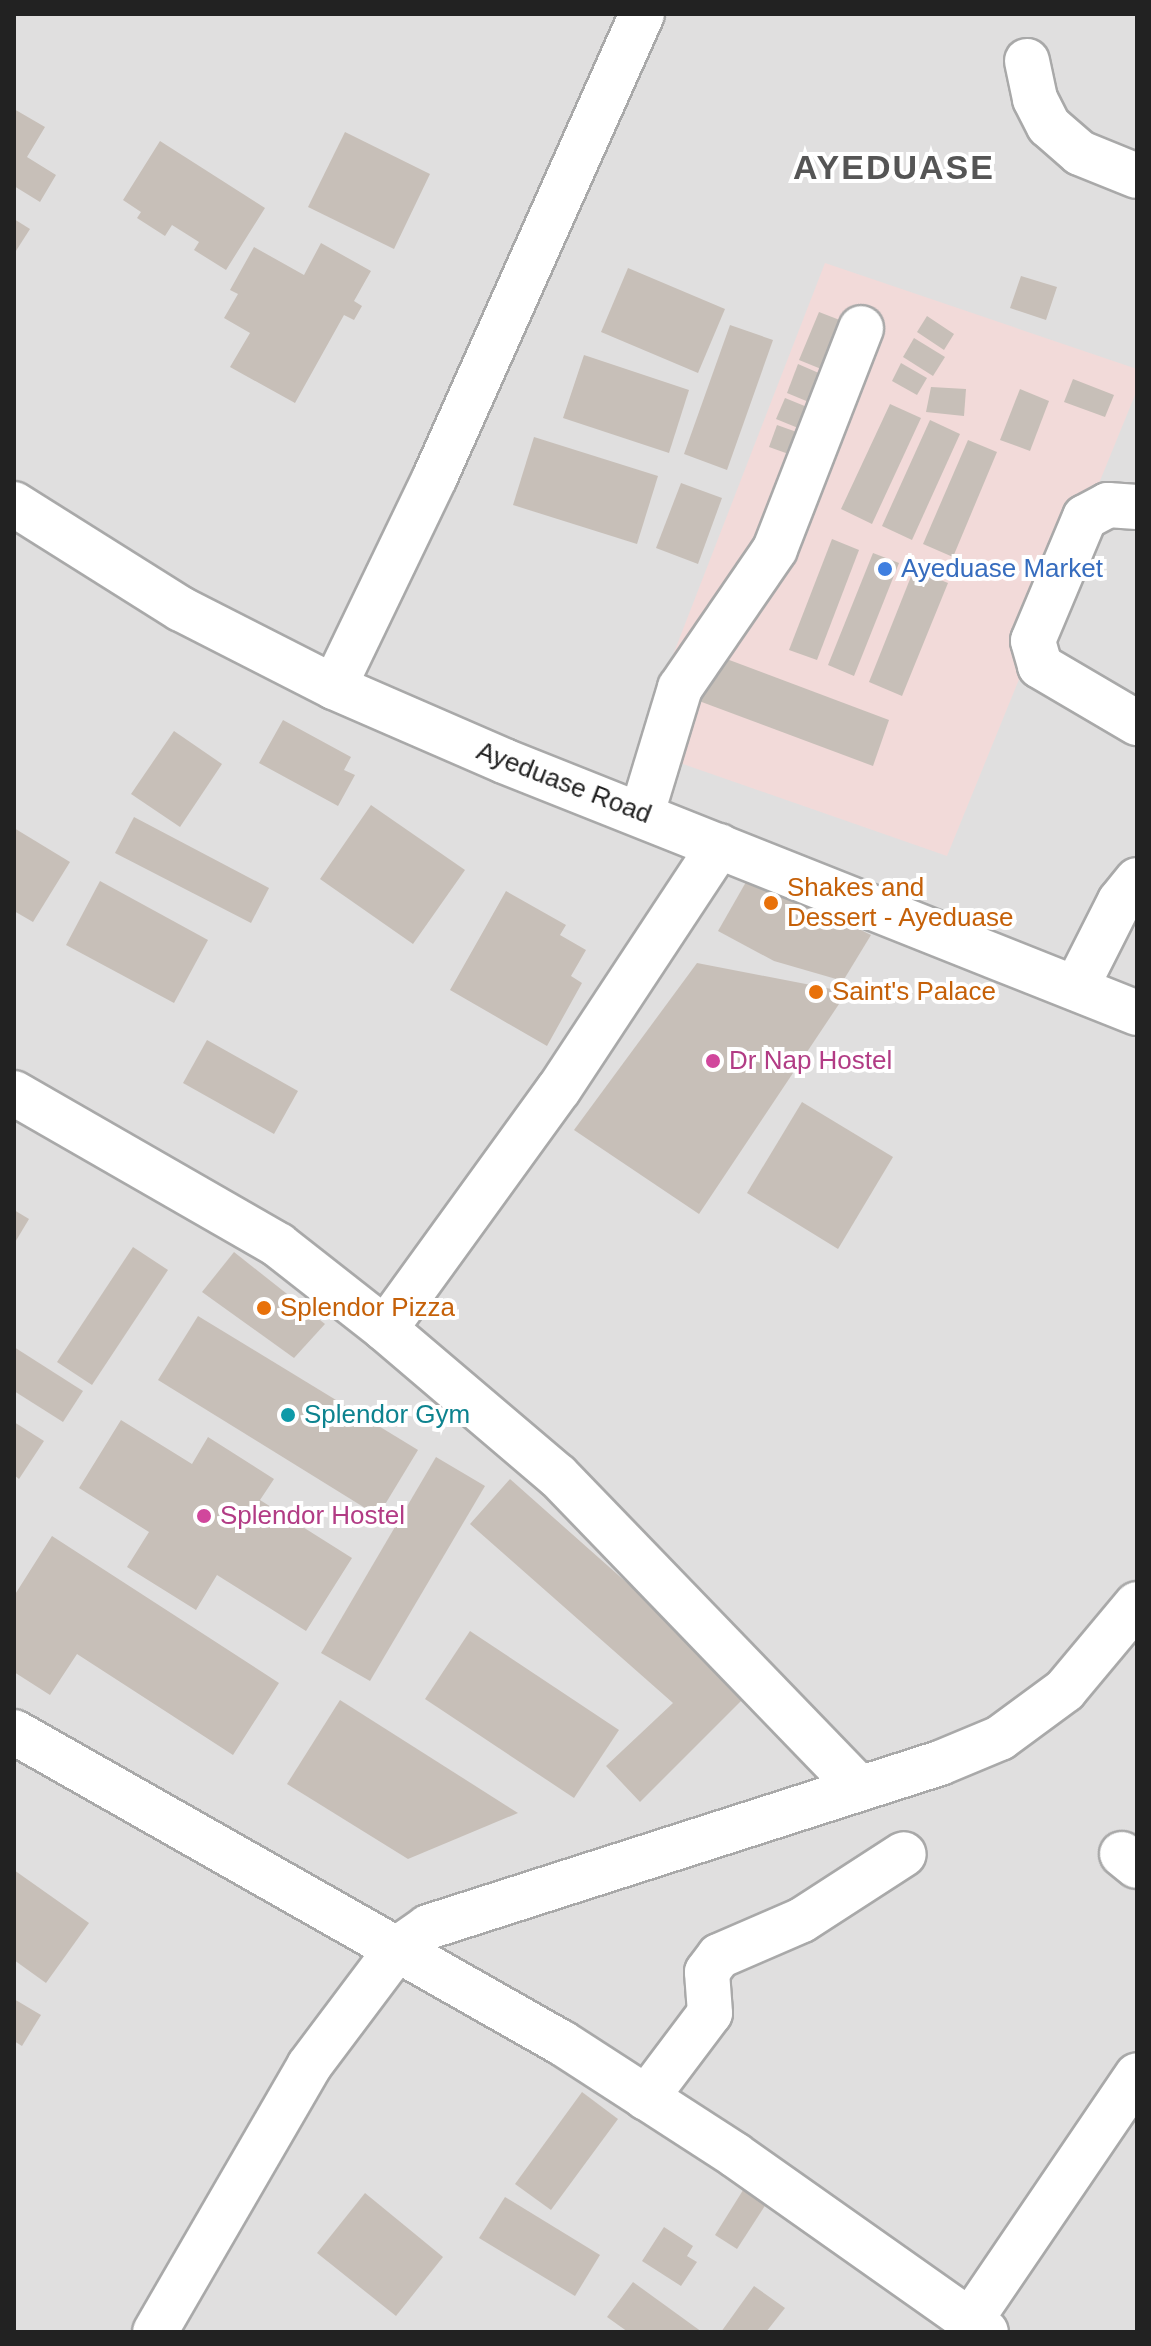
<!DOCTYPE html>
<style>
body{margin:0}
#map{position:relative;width:1151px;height:2346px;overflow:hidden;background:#f2efe9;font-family:Arial,sans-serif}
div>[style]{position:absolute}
.residential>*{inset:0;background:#e0dfdf}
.commercial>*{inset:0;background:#f2dad9}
.building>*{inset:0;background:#c7bfb8}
.roads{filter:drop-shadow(2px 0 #a9a9a9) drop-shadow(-2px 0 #a9a9a9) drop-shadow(0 2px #a9a9a9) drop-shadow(0 -2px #a9a9a9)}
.minor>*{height:44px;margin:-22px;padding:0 22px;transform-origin:22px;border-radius:22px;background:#fff}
.dots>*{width:22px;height:22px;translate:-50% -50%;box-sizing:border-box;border:4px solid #fff;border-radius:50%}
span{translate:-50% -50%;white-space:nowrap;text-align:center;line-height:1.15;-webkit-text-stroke:8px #fff;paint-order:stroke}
.shop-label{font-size:26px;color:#366cbe}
.left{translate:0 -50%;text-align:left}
.street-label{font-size:26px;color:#222}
.food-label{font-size:26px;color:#c56008}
.hotel-label{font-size:26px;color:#b23c85}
.culture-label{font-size:26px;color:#0d838f}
.district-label{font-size:34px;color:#555;font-weight:700;letter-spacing:2px}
.frame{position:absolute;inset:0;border:16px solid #222;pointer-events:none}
</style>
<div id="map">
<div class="residential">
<i style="clip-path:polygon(14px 14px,1137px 14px,1137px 2332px,14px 2332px)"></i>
</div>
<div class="commercial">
<i style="clip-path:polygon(825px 263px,1137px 369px,1137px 390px,947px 856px,637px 748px)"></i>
</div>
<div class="building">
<i style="clip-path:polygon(14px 109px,45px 127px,27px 157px,56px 175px,40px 202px,14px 186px)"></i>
<i style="clip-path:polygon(345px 132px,430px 174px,394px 249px,308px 207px)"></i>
<i style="clip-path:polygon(160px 141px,265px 208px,226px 270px,194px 250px,199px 242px,172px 225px,165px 236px,137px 218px,141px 212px,123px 200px)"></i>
<i style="clip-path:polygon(14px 219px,30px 229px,14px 254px)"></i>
<i style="clip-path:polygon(321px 243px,371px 271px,354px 301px,362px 306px,354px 320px,344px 315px,295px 403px,230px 367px,250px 333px,224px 318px,238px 294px,230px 290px,254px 247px,304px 275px)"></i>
<i style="clip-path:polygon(628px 268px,725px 309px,698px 373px,601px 332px)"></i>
<i style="clip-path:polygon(1021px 276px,1057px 287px,1046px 320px,1010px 308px)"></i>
<i style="clip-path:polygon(819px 312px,850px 324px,831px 373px,799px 360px)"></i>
<i style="clip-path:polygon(927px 316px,954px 334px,944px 350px,917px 332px)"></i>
<i style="clip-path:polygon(730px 325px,773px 340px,727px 470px,684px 454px)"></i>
<i style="clip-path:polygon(914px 338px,945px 357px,933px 376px,903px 357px)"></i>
<i style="clip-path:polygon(584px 355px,689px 390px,669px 453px,563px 418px)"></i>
<i style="clip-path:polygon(901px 363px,927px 378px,917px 395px,892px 381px)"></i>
<i style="clip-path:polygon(798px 364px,828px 377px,816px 405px,787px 393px)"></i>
<i style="clip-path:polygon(1073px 379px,1114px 395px,1105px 417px,1064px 402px)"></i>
<i style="clip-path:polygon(931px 387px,966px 389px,964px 416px,926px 412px)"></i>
<i style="clip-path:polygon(1020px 389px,1049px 401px,1030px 451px,1000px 440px)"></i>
<i style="clip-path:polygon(785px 398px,812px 409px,803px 430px,776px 419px)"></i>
<i style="clip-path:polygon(890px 404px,921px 418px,872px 524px,841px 509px)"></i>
<i style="clip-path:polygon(930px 420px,960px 434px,912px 540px,882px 526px)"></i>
<i style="clip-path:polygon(777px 425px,805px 435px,797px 457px,769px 447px)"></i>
<i style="clip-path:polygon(534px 437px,658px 476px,637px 544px,513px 505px)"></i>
<i style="clip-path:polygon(968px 440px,997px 452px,953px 557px,923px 544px)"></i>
<i style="clip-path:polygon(681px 483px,722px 498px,698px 564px,656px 548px)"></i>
<i style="clip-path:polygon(832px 539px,859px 550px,817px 660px,789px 650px)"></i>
<i style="clip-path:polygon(873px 553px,899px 563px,854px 676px,828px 665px)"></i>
<i style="clip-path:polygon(914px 569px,948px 583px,902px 696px,869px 682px)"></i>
<i style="clip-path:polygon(716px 655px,889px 720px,873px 766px,699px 701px)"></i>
<i style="clip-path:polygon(283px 720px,351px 757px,344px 770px,355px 775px,338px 806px,259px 763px)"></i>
<i style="clip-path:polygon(174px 731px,222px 764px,180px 827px,131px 794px)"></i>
<i style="clip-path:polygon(371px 805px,465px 870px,413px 944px,320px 879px)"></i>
<i style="clip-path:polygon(134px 817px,269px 888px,251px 923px,115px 853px)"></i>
<i style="clip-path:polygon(14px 828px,70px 862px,33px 922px,14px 911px)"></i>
<i style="clip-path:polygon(750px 875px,871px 935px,843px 981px,774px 961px,718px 931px)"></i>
<i style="clip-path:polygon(100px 881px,208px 940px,174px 1003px,66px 945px)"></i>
<i style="clip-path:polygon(506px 891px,566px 925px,560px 935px,586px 950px,571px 976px,582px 983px,547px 1046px,450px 990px)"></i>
<i style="clip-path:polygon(697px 963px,847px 992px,699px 1214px,574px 1130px)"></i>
<i style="clip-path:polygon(207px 1040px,298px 1091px,274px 1134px,183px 1083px)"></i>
<i style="clip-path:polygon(802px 1102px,893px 1157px,838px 1249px,747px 1193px)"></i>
<i style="clip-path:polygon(14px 1210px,29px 1219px,14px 1244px)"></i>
<i style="clip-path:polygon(133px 1247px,168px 1270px,92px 1385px,57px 1362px)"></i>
<i style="clip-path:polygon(234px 1252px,325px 1324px,294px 1358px,202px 1292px)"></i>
<i style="clip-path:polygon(198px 1316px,418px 1450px,378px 1516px,158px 1380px)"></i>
<i style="clip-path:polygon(14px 1347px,83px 1391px,63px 1422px,14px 1391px)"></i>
<i style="clip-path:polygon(121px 1420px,192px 1464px,208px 1437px,274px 1479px,260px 1500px,352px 1558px,306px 1631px,217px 1575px,196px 1610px,127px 1567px,149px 1532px,79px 1488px)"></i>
<i style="clip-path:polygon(14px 1422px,44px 1441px,19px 1479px,14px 1475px)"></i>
<i style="clip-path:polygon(436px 1457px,485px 1486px,370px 1681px,321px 1653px)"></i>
<i style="clip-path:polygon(510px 1479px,750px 1692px,640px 1802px,606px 1766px,673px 1703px,470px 1524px)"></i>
<i style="clip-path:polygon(52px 1536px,279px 1683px,233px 1755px,77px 1654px,50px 1695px,14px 1672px,14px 1596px)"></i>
<i style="clip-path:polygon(470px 1631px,619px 1730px,574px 1798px,425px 1699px)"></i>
<i style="clip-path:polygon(340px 1700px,518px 1813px,408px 1859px,287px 1784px)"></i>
<i style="clip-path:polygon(14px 1870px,89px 1923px,46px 1983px,14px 1960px)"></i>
<i style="clip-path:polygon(14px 1999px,41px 2015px,22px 2046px,14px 2041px)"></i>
<i style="clip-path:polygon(582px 2092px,618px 2119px,551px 2210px,515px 2184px)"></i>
<i style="clip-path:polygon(745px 2187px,768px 2201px,737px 2249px,715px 2235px)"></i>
<i style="clip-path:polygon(365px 2193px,443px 2257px,396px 2316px,317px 2253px)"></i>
<i style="clip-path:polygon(505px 2197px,600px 2255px,575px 2296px,479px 2238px)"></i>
<i style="clip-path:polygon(664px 2227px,693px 2246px,687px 2256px,697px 2262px,681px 2286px,642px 2261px)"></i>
<i style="clip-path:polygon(633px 2282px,702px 2332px,628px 2332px,607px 2317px)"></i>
<i style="clip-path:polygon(754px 2286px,785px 2308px,766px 2332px,721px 2332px)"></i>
</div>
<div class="roads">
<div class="minor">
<i style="left:1027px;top:61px;width:39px;rotate:78deg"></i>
<i style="left:1035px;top:99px;width:30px;rotate:63deg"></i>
<i style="left:1049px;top:126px;width:41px;rotate:41.1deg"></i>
<i style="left:1080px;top:153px;width:61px;rotate:22deg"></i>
<i style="left:14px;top:504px;width:197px;rotate:32.2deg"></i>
<i style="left:181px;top:609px;width:172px;rotate:27deg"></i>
<i style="left:334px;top:687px;width:185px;rotate:23.5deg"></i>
<i style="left:504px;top:761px;width:681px;rotate:21.71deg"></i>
<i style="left:1137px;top:507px;width:29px;rotate:-176deg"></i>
<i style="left:1108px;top:505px;width:26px;rotate:152deg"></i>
<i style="left:1085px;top:517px;width:134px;rotate:112.8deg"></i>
<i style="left:1033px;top:641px;width:26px;rotate:74deg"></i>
<i style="left:1040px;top:666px;width:113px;rotate:30.4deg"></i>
<i style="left:334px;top:687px;width:233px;rotate:-64.3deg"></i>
<i style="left:435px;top:477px;width:507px;rotate:-65.91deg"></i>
<i style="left:642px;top:813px;width:131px;rotate:-73.1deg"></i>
<i style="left:680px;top:688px;width:168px;rotate:-55.6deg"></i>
<i style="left:775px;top:549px;width:237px;rotate:-68.7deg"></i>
<i style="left:1076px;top:988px;width:97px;rotate:-63.2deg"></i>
<i style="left:1120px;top:901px;width:27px;rotate:-51deg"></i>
<i style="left:14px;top:1093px;width:305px;rotate:29.9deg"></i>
<i style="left:278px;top:1245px;width:136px;rotate:38.1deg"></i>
<i style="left:385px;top:1329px;width:227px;rotate:40.4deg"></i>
<i style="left:558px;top:1476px;width:434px;rotate:46deg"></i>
<i style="left:385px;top:1329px;width:296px;rotate:-54.1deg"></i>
<i style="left:559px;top:1089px;width:291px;rotate:-56.6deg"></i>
<i style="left:14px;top:1732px;width:630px;rotate:29.58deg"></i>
<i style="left:562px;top:2043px;width:206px;rotate:32.9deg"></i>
<i style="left:735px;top:2155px;width:307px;rotate:35.2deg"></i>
<i style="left:1122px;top:1854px;width:19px;rotate:39deg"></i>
<i style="left:646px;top:2098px;width:106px;rotate:-53deg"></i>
<i style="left:710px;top:2013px;width:41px;rotate:-94.2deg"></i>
<i style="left:707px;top:1972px;width:20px;rotate:-53deg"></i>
<i style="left:719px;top:1956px;width:90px;rotate:-23.4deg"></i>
<i style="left:802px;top:1920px;width:121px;rotate:-32.9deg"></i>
<i style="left:970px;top:2321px;width:297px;rotate:-55.8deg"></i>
<i style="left:155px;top:2332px;width:307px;rotate:-59.9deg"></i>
<i style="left:309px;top:2066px;width:146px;rotate:-53.1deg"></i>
<i style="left:397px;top:1949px;width:38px;rotate:-35deg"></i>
<i style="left:428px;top:1927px;width:538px;rotate:-17.76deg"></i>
<i style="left:940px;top:1763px;width:65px;rotate:-22.6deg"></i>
<i style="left:1000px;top:1738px;width:81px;rotate:-36.4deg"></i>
<i style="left:1065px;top:1690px;width:112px;rotate:-50.1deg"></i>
</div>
</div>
<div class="dots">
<i style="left:885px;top:569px;background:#3f7fe0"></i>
<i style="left:771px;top:903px;background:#e8710a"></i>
<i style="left:816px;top:992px;background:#e8710a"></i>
<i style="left:713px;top:1061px;background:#d1479c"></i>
<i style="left:264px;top:1308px;background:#e8710a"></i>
<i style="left:288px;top:1415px;background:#0f9aa8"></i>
<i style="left:204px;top:1516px;background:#d1479c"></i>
</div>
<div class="shop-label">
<span class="left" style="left:901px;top:569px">Ayeduase Market</span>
</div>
<div class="street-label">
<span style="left:564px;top:783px;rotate:21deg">Ayeduase Road</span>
</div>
<div class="food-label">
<span class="left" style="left:787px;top:903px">Shakes and<br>Dessert - Ayeduase</span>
<span class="left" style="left:832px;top:992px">Saint's Palace</span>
<span class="left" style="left:280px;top:1308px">Splendor Pizza</span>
</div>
<div class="hotel-label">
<span class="left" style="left:729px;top:1061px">Dr Nap Hostel</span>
<span class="left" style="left:220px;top:1516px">Splendor Hostel</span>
</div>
<div class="culture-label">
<span class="left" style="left:304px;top:1415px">Splendor Gym</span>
</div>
<div class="district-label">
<span style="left:894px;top:168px">AYEDUASE</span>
</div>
<div class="frame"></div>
</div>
